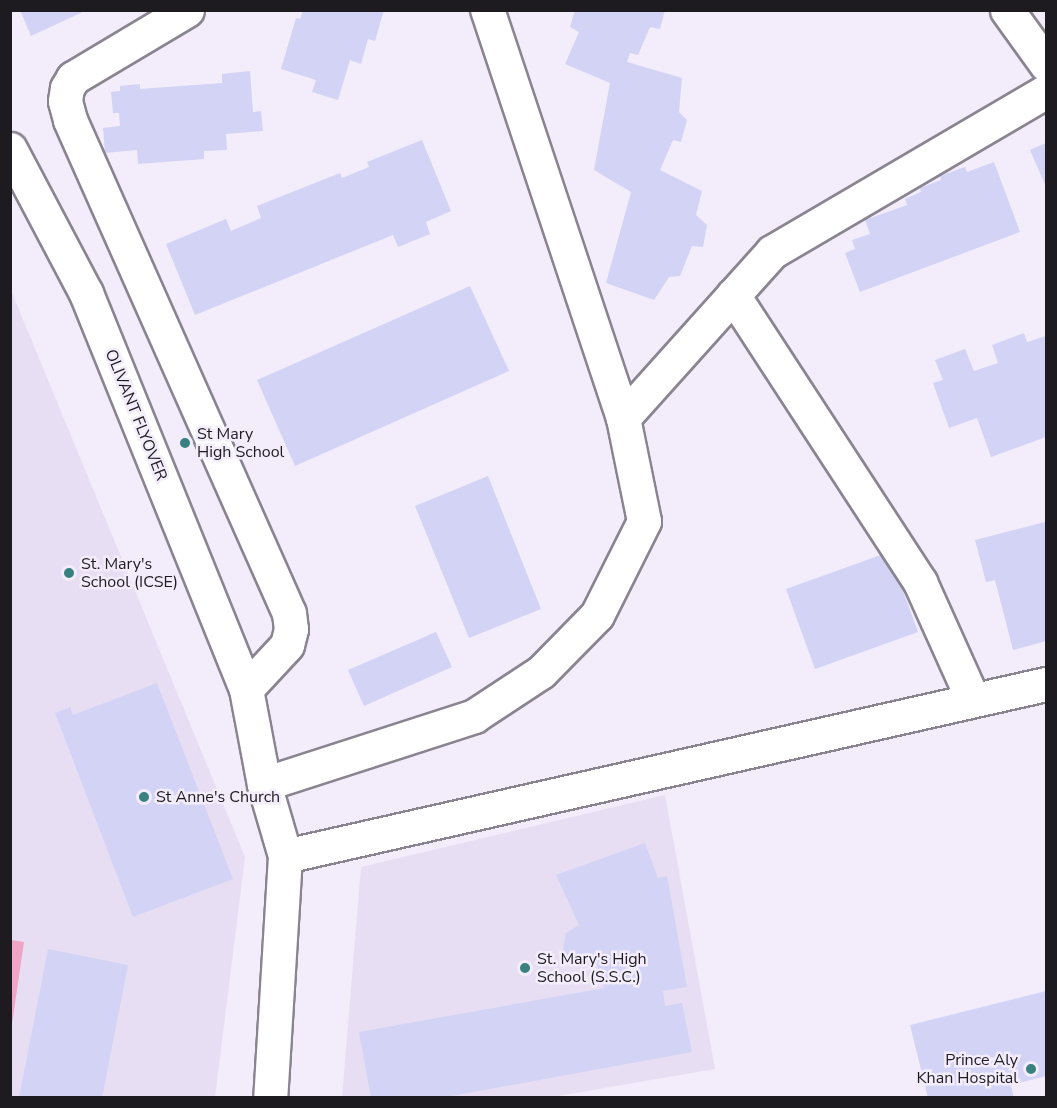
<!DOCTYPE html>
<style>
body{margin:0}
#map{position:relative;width:1057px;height:1108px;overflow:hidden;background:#f3ecfb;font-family:"Nunito Sans",sans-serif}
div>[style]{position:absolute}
.built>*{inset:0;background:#e8def4}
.green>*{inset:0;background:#efa5c5}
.building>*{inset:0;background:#d2d3f5}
.roads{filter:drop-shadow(2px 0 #8a8491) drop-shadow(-2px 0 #8a8491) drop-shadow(0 2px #8a8491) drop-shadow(0 -2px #8a8491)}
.minor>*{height:33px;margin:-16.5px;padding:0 16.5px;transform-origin:16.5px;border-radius:16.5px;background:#fff}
.major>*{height:33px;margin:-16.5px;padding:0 16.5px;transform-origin:16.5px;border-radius:16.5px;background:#fff}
.dots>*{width:16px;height:16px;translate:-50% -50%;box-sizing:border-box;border:3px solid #f3ecfb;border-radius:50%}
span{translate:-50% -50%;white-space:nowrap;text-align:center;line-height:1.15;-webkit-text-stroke:5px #f3ecfb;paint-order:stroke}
.street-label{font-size:16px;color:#1d1b20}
.poi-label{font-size:16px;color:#1d1b20}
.left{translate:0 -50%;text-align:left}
.right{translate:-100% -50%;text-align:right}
.frame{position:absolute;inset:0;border:12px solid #1d1b20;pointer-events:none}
</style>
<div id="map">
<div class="built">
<i style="clip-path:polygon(10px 288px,245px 857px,215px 1097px,11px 1097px)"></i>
<i style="clip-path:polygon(665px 795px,715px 1069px,552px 1097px,342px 1098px,361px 867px)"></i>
</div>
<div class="green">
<i style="clip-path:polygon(11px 940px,24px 942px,11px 1031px,10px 940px)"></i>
</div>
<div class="building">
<i style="clip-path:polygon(20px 10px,87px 10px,31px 36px)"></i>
<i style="clip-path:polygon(303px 10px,384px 10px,375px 41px,368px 39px,361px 64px,350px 60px,338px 100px,312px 92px,316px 80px,281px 69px,296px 18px,300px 19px)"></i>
<i style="clip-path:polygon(575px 10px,665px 10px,660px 29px,650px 27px,638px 55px,630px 53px,627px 62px,682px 78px,679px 112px,687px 120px,681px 142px,673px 140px,660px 170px,702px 191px,696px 215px,707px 225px,703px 247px,692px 246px,680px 276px,669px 277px,654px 300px,606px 283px,631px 192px,594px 170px,610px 83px,565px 64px,579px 32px,570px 27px)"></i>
<i style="clip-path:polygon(250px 71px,253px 112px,261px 111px,263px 131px,226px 134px,227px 150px,204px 151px,204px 159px,138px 164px,137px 150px,105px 153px,103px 128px,120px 126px,119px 113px,113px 113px,111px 92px,120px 91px,120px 86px,140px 84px,140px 89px,222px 83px,222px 74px)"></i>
<i style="clip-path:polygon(422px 140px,451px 211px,426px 222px,430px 234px,398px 247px,393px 235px,195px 315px,166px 244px,226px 219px,231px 231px,261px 218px,257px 206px,340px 173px,342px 178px,369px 167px,367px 162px)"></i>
<i style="clip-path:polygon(1046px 143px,1046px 187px,1030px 150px)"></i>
<i style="clip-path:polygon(994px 162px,1020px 232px,860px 292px,845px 253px,855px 249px,852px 240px,870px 234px,865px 220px,907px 205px,905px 199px,921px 192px,920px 188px,941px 180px,940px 176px,965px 167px,967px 172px)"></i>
<i style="clip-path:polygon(470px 286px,509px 371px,295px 466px,257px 380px)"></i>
<i style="clip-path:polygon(1024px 333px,1027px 342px,1046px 336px,1046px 437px,991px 457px,977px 418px,949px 428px,933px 383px,943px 380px,935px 360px,965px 349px,974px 371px,998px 363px,992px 345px)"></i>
<i style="clip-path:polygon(488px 476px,541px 609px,469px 638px,415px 506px)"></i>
<i style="clip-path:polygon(1045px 522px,1046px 641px,1013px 650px,995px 580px,986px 582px,975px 540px)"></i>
<i style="clip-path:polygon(889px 552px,918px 632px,815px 669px,786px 589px)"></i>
<i style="clip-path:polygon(436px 632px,452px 667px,364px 706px,348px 670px)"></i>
<i style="clip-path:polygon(157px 683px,233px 879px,133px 917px,55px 713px,70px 707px,73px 715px)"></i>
<i style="clip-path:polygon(645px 843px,658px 878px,667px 876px,687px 987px,663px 991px,665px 1006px,682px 1003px,692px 1052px,441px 1098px,371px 1098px,359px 1032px,604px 988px,594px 956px,580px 962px,562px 954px,566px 933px,579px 925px,556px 875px)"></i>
<i style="clip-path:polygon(48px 949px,128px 965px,102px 1098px,19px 1098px)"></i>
<i style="clip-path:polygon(1046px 991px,1046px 1076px,1011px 1085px,1014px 1098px,928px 1098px,910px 1025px)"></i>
</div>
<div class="roads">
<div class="minor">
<i style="left:187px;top:10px;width:133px;rotate:149.2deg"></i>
<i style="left:73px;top:78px;width:12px;rotate:121deg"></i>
<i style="left:67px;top:88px;width:13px;rotate:99deg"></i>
<i style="left:65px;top:101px;width:20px;rotate:75deg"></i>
<i style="left:70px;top:120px;width:539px;rotate:66.05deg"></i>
<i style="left:289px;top:613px;width:16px;rotate:83deg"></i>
<i style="left:291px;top:629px;width:16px;rotate:104deg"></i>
<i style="left:287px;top:645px;width:60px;rotate:133deg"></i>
<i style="left:1007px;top:10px;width:67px;rotate:54.2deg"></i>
<i style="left:733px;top:295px;width:343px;rotate:56.9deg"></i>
<i style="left:920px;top:582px;width:129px;rotate:65.8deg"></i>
<i style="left:623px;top:418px;width:223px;rotate:-48.1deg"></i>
<i style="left:772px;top:252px;width:318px;rotate:-30.4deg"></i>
<i style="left:264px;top:784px;width:221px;rotate:-17.9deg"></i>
<i style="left:474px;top:716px;width:80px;rotate:-33.3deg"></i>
<i style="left:541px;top:672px;width:80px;rotate:-45.5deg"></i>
<i style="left:597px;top:615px;width:105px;rotate:-63.4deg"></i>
<i style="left:644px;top:521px;width:105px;rotate:-101.5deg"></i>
<i style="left:623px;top:418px;width:430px;rotate:-108.4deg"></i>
<i style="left:285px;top:856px;width:780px;rotate:-12.74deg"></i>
</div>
<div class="major">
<i style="left:10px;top:149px;width:163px;rotate:62.2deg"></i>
<i style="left:86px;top:293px;width:427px;rotate:68deg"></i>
<i style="left:246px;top:689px;width:97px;rotate:79.3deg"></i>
<i style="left:264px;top:784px;width:75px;rotate:73.7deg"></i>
<i style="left:285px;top:856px;width:242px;rotate:93.5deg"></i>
</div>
</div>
<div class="dots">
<i style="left:185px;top:443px;background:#388180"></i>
<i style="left:69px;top:573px;background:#388180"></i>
<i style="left:144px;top:797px;background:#388180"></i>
<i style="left:525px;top:968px;background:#388180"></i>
<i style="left:1031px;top:1069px;background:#388180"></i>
</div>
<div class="street-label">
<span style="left:136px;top:415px;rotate:68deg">OLIVANT FLYOVER</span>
</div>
<div class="poi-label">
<span class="left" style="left:197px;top:443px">St Mary<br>High School</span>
<span class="left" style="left:81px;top:573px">St. Mary's<br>School (ICSE)</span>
<span class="left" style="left:156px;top:797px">St Anne's Church</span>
<span class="left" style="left:537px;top:968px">St. Mary's High<br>School (S.S.C.)</span>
<span class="right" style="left:1018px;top:1069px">Prince Aly<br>Khan Hospital</span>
</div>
<div class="frame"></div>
</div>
